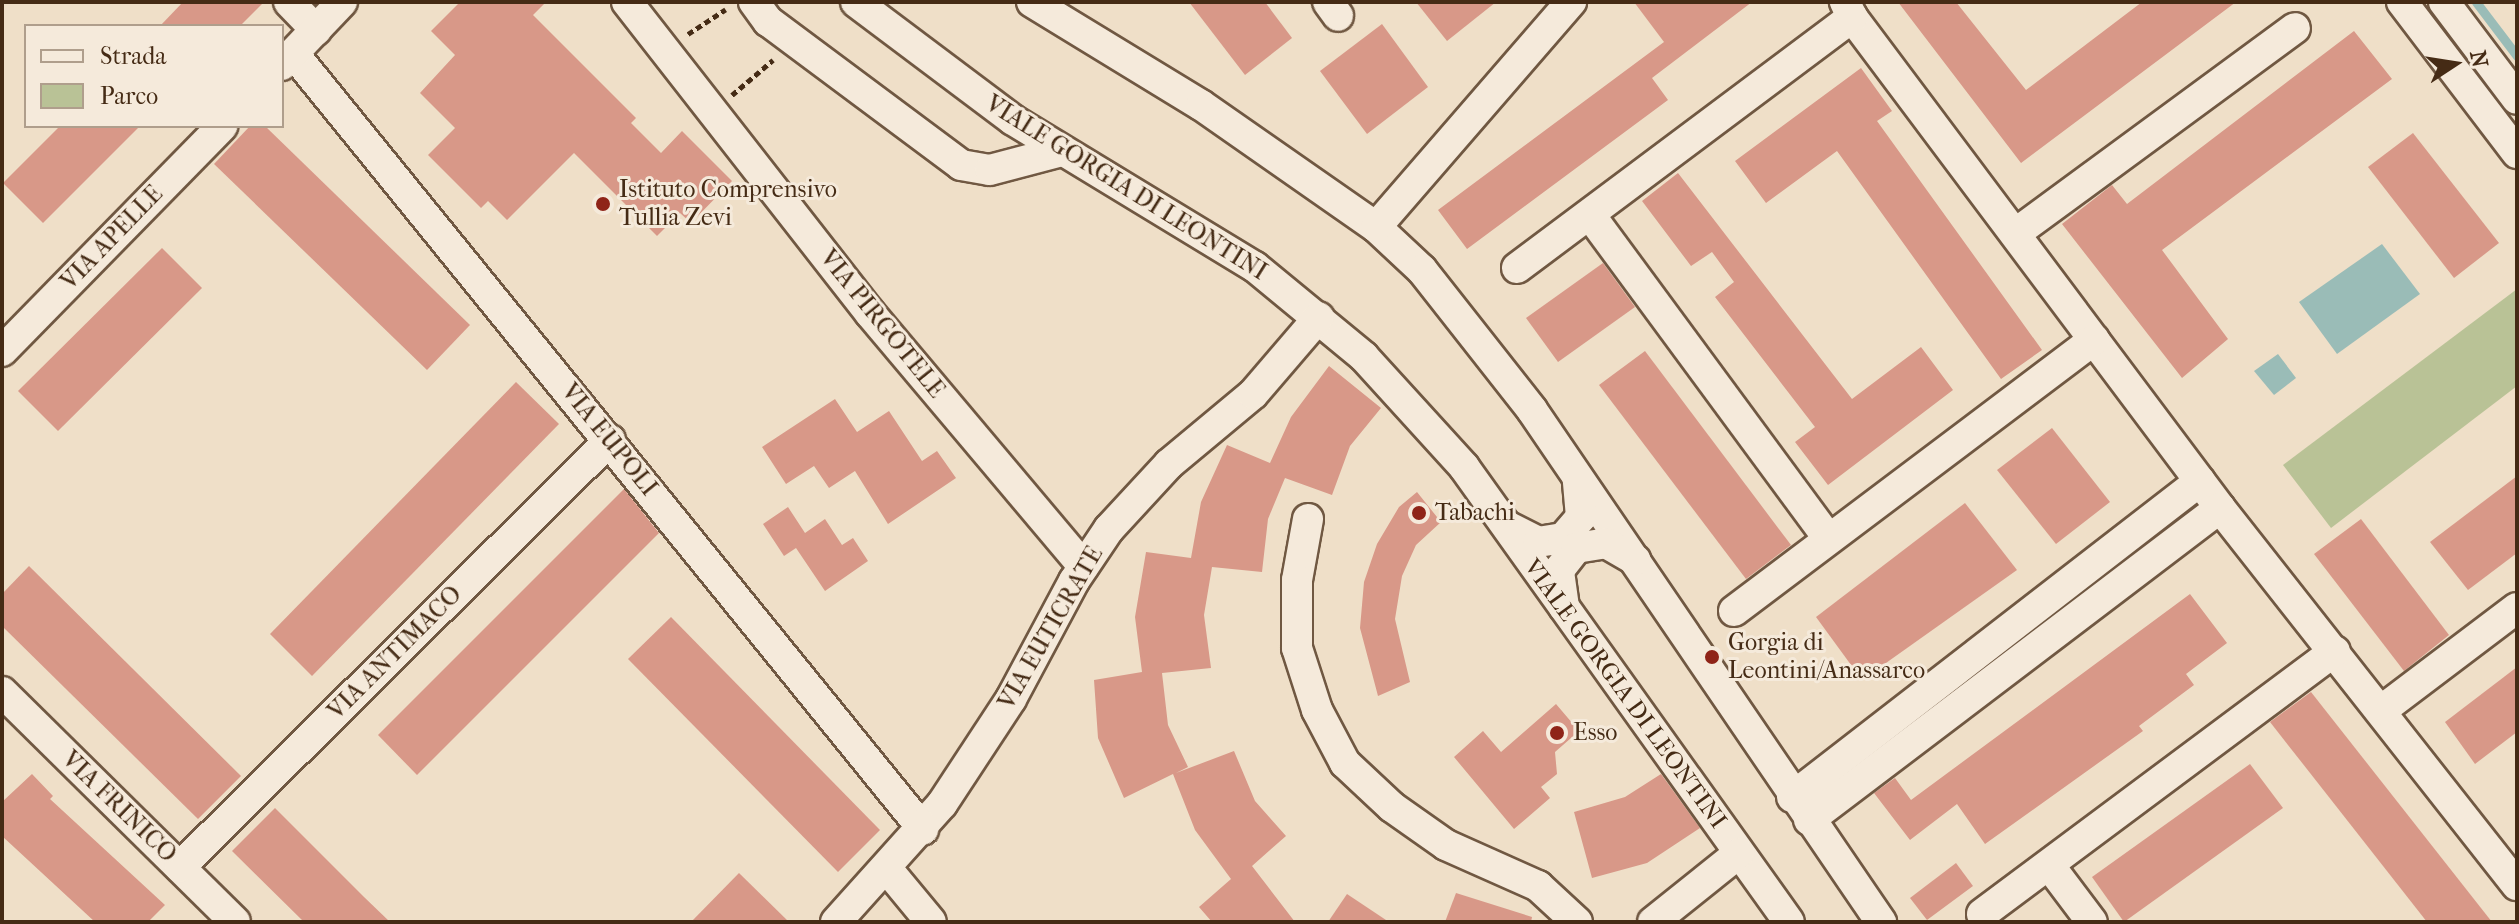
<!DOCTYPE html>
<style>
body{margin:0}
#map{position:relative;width:2519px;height:924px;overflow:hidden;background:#efdfc8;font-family:"IM FELL French Canon",serif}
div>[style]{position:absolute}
.green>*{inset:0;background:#b9c296}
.water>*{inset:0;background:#9abcb7}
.stream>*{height:9px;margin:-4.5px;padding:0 4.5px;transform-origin:4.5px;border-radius:4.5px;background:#9abcb7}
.building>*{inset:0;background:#d89888}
.path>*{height:5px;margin-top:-2.5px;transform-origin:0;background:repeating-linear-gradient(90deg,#452b15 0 6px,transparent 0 10px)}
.roads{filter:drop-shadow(2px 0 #705842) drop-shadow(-2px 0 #705842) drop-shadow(0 2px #705842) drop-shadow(0 -2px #705842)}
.minor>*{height:30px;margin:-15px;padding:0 15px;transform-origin:15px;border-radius:15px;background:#f5eadb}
.dots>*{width:22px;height:22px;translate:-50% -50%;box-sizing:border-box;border:4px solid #f5eadb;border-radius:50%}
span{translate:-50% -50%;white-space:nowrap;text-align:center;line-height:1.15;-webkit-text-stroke:6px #f5eadb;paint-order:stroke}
.street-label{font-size:24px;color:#452b15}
.poi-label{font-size:24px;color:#452b15}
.left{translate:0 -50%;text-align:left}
.frame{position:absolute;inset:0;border:4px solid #452b15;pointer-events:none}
.legend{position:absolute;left:24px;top:24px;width:260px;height:104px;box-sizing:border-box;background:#f5eadb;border:2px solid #af9e8c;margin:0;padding:10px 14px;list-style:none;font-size:24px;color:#452b15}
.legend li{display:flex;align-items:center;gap:16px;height:40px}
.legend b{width:40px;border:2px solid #af9e8c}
.north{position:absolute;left:2415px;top:24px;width:80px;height:80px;-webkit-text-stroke:6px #f5eadb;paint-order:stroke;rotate:78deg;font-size:22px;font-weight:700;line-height:32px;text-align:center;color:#452b15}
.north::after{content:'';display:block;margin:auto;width:28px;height:36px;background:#452b15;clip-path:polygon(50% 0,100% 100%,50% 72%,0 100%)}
</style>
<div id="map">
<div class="green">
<i style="clip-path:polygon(2517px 289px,2517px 386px,2331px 528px,2283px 465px)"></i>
</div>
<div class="water">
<i style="clip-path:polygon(2382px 244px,2420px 294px,2337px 354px,2299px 302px)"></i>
<i style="clip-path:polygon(2278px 354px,2296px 378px,2274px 395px,2254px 371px)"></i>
</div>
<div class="stream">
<i style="left:2476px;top:2px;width:68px;rotate:52.8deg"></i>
</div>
<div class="building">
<i style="clip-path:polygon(183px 2px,264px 2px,240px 26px,160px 26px)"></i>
<i style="clip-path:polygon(460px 2px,546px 2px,533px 15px,636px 118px,631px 123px,661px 153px,682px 131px,732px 181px,691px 223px,680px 213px,657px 236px,574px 153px,507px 220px,488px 201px,481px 208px,428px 155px,455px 128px,420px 93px,455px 55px,431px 31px)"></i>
<i style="clip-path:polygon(1189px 2px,1265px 2px,1292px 38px,1245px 75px)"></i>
<i style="clip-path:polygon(1416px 2px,1496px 2px,1447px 41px)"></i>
<i style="clip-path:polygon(1634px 2px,1752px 2px,1652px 78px,1668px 100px,1467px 249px,1438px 210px,1664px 42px)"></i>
<i style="clip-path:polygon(1898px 2px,1956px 2px,2026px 90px,2142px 2px,2236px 2px,2021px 163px)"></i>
<i style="clip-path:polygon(1382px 24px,1428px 87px,1367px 134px,1320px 71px)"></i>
<i style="clip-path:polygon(2354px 31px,2392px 79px,2162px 250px,2228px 339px,2182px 378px,2062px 224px,2112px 185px,2127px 204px)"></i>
<i style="clip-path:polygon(1861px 68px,1892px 111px,1877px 121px,2042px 350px,2001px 379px,1837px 151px,1766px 203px,1735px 161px)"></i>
<i style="clip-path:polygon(60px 126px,140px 126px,43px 223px,3px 183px)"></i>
<i style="clip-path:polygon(250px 126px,265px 126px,470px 325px,427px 370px,214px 164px)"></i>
<i style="clip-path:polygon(2413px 133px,2499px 243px,2454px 278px,2368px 167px)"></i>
<i style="clip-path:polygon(1678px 173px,1852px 399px,1921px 347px,1953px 390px,1828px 485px,1795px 442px,1815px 427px,1715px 297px,1734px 282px,1712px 252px,1691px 266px,1642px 201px)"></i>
<i style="clip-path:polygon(162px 248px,202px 288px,58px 431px,18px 391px)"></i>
<i style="clip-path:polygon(1603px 263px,1635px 307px,1558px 362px,1526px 318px)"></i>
<i style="clip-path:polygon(1645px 351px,1791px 545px,1746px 579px,1599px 385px)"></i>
<i style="clip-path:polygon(1329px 366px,1381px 408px,1350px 446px,1332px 495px,1285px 478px,1268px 519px,1262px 572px,1212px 567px,1204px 615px,1211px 668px,1162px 673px,1168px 725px,1188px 767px,1176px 773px,1234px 751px,1255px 801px,1286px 836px,1252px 866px,1295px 922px,1212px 922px,1199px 907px,1231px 879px,1195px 830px,1173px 774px,1124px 798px,1098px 738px,1094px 680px,1142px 672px,1135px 617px,1146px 552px,1191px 558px,1201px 502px,1227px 445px,1270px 463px,1291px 417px)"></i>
<i style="clip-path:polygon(516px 382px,559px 424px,312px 676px,270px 634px)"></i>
<i style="clip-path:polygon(835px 399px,857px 432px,889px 411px,922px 461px,937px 451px,956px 478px,888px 524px,855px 471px,829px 488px,814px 466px,786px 484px,762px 447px)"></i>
<i style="clip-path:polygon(2052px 428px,2110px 502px,2056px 544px,1997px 470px)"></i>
<i style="clip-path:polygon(2517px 476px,2517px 553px,2468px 590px,2430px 542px)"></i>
<i style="clip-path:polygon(624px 489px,659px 533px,417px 775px,378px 735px)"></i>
<i style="clip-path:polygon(1417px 492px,1441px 522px,1416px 545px,1402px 576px,1395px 619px,1410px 682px,1378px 696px,1360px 628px,1364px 582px,1377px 544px,1399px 507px)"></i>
<i style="clip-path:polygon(1965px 503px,2017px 570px,1862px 680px,1816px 617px)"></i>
<i style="clip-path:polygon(788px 507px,805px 533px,825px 519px,842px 545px,853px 538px,868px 561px,825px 591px,796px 548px,784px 556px,763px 524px)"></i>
<i style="clip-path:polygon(2361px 519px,2449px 635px,2404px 671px,2314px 554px)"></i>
<i style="clip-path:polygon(29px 566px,241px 776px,198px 819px,2px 626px,2px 594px)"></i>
<i style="clip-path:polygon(2190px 594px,2227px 643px,2186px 674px,2194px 685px,2139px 726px,2143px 731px,1985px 844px,1957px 804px,1910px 840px,1874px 793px,1895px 778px,1911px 800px)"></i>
<i style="clip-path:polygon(671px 617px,880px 830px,838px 872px,628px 659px)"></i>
<i style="clip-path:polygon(2517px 667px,2517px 732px,2475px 764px,2445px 722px)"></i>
<i style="clip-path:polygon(2311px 692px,2492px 922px,2427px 922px,2270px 722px)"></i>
<i style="clip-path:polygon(1556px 704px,1579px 731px,1555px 752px,1557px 774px,1541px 787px,1550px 798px,1514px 829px,1454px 757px,1483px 731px,1501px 752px)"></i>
<i style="clip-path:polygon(2250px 764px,2283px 808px,2124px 922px,2092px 877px)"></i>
<i style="clip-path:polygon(32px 774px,53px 796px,50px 799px,165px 905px,148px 922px,95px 922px,2px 836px,2px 802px)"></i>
<i style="clip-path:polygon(1661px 774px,1700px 828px,1647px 863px,1592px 878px,1574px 812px,1625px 797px)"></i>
<i style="clip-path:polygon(275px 808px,364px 897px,390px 922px,304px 922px,232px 851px)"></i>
<i style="clip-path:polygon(1956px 863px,1973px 886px,1927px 920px,1910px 898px)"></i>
<i style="clip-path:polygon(739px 873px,789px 922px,691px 922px)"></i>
<i style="clip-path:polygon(1456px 893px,1532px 917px,1531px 922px,1445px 922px)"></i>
<i style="clip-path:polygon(1347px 894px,1389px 922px,1328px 922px)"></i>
</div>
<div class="path">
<i style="left:688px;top:34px;width:45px;rotate:-33.3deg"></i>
<i style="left:732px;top:95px;width:54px;rotate:-40.5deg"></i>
</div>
<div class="roads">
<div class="minor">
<i style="left:289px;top:2px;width:39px;rotate:46deg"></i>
<i style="left:627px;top:2px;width:395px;rotate:52deg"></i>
<i style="left:870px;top:313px;width:331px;rotate:49.9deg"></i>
<i style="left:754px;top:2px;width:24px;rotate:54deg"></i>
<i style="left:768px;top:21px;width:241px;rotate:36.7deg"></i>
<i style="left:961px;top:165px;width:29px;rotate:10deg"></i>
<i style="left:990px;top:170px;width:74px;rotate:-14.8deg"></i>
<i style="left:856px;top:2px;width:196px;rotate:36.9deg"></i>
<i style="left:1013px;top:120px;width:283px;rotate:31.3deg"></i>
<i style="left:1255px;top:267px;width:141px;rotate:39.5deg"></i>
<i style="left:1364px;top:357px;width:149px;rotate:47.7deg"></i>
<i style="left:1464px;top:467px;width:559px;rotate:54.46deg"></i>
<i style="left:1032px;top:2px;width:198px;rotate:31.4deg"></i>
<i style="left:1201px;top:105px;width:213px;rotate:34.9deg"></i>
<i style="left:1376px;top:227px;width:63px;rotate:43.1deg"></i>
<i style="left:1422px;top:270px;width:178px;rotate:51.8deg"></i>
<i style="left:1532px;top:410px;width:620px;rotate:55.72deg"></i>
<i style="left:1328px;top:2px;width:17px;rotate:54deg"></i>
<i style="left:2402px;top:2px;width:190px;rotate:52.7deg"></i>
<i style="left:2444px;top:2px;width:121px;rotate:53deg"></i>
<i style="left:1852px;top:17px;width:614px;rotate:53.15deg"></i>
<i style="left:2220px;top:508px;width:480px;rotate:51.8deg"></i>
<i style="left:293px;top:53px;width:1000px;rotate:50.93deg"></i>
<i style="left:282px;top:65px;width:87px;rotate:-46.4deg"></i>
<i style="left:1590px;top:215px;width:400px;rotate:53.6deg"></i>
<i style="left:1376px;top:227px;width:298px;rotate:-49.1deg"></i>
<i style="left:2016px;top:233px;width:346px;rotate:-36.3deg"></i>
<i style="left:1517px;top:268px;width:419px;rotate:-36.8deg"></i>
<i style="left:1852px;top:17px;width:17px;rotate:-115deg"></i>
<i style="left:2px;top:351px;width:315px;rotate:-45.6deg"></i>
<i style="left:1308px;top:519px;width:62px;rotate:100.2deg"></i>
<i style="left:1297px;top:580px;width:68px;rotate:90deg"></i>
<i style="left:1297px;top:648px;width:65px;rotate:72.1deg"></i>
<i style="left:1317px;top:710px;width:60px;rotate:62.2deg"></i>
<i style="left:1345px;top:763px;width:64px;rotate:43.1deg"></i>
<i style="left:1392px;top:807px;width:66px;rotate:35.1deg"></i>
<i style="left:1446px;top:845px;width:101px;rotate:24deg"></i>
<i style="left:1538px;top:886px;width:53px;rotate:42.7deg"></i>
<i style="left:1507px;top:526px;width:35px;rotate:27deg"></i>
<i style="left:1538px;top:542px;width:25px;rotate:-9deg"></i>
<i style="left:1563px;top:538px;width:28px;rotate:-49deg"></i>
<i style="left:1581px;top:517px;width:38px;rotate:-95deg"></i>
<i style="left:1564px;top:607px;width:37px;rotate:-98deg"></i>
<i style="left:1559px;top:570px;width:28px;rotate:-52deg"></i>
<i style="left:1576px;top:548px;width:30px;rotate:-9deg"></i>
<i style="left:1606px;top:543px;width:34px;rotate:30deg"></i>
<i style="left:1734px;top:611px;width:451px;rotate:-37deg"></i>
<i style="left:2px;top:692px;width:327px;rotate:44.6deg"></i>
<i style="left:2382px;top:710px;width:169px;rotate:-37.1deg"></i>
<i style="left:1792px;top:797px;width:516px;rotate:-37.76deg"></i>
<i style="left:1809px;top:820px;width:516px;rotate:-37.2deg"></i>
<i style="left:2049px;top:865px;width:71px;rotate:53deg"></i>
<i style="left:180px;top:867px;width:606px;rotate:-44.8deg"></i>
<i style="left:888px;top:870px;width:67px;rotate:50.4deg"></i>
<i style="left:1982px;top:914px;width:440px;rotate:-36.7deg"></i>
<i style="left:836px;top:922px;width:159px;rotate:-48.1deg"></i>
<i style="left:942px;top:804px;width:126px;rotate:-56.7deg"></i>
<i style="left:1011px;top:699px;width:134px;rotate:-61.9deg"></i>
<i style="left:1074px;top:581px;width:63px;rotate:-56.1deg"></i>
<i style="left:1109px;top:529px;width:88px;rotate:-47.3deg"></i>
<i style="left:1169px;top:464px;width:109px;rotate:-39.8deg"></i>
<i style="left:1253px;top:394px;width:101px;rotate:-49.4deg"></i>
<i style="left:1653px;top:922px;width:110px;rotate:-38.7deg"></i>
</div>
</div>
<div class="dots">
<i style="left:603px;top:204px;background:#8f2418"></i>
<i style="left:1419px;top:513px;background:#8f2418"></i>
<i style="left:1712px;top:657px;background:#8f2418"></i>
<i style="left:1557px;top:733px;background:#8f2418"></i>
</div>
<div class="street-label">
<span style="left:1126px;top:188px;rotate:32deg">VIALE GORGIA DI LEONTINI</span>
<span style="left:112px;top:238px;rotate:-46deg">VIA APELLE</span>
<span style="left:882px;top:324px;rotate:51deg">VIA PIRGOTELE</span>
<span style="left:609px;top:440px;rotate:51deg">VIA EUPOLI</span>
<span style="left:1051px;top:628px;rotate:-60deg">VIA EUTICRATE</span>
<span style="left:395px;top:653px;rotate:-45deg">VIA ANTIMACO</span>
<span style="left:1625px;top:694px;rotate:54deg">VIALE GORGIA DI LEONTINI</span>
<span style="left:119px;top:807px;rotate:44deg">VIA FRINICO</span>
</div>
<div class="poi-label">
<span class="left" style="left:619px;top:204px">Istituto Comprensivo<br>Tullia Zevi</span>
<span class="left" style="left:1435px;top:513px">Tabachi</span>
<span class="left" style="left:1728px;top:657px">Gorgia di<br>Leontini/Anassarco</span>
<span class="left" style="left:1573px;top:733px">Esso</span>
</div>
<div class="frame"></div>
<ul class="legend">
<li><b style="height:10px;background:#f5eadb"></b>Strada</li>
<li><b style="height:22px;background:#b9c296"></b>Parco</li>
</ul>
<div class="north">N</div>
</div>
